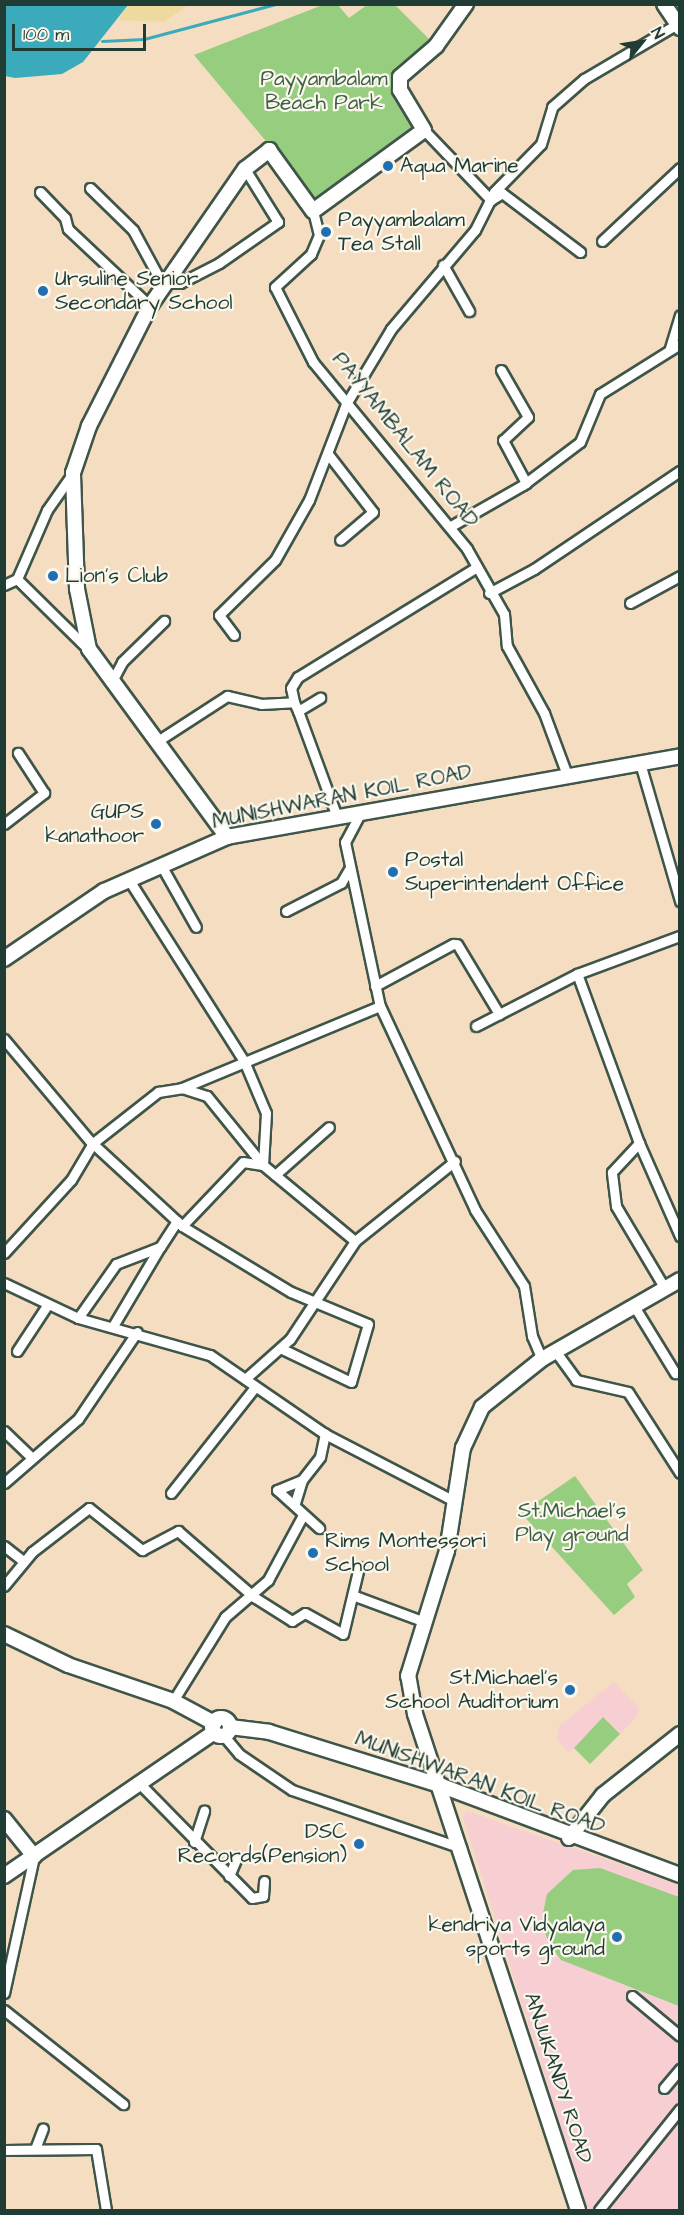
<!DOCTYPE html>
<style>
body{margin:0}
#map{position:relative;width:684px;height:2215px;overflow:hidden;background:#f4ddc0;font-family:"Architects Daughter",sans-serif}
div>[style]{position:absolute}
.built>*{inset:0;background:#f7cfd3}
.green>*{inset:0;background:#97cd7f}
.sand>*{inset:0;background:#eeda9e}
.water>*{inset:0;background:#3baaba}
.stream>*{height:3px;margin:-1.5px;padding:0 1.5px;transform-origin:1.5px;border-radius:1.5px;background:#3baaba}
.roads{filter:drop-shadow(2px 0 #3f5549) drop-shadow(-2px 0 #3f5549) drop-shadow(0 2px #3f5549) drop-shadow(0 -2px #3f5549)}
.street>*{height:9px;margin:-4.5px;padding:0 4.5px;transform-origin:4.5px;border-radius:4.5px;background:#fff}
.secondary>*{height:14px;margin:-7px;padding:0 7px;transform-origin:7px;border-radius:7px;background:#fff}
.secondary>.ring{margin:-7px;padding:0;box-sizing:content-box;background:none;border:14px solid #fff;border-radius:50%}
.dots>*{width:16px;height:16px;translate:-50% -50%;box-sizing:border-box;border:3px solid #fbf7ec;border-radius:50%}
span{translate:-50% -50%;white-space:nowrap;text-align:center;line-height:1.15;-webkit-text-stroke:4.5px #fbf7ec;paint-order:stroke}
.park-label{font-size:21px;color:#3d6147}
.poi-label{font-size:21px;color:#1f3d34}
.left{translate:0 -50%;text-align:left}
.right{translate:-100% -50%;text-align:right}
.street-label{font-size:21px;color:#1f3d34}
.frame{position:absolute;inset:0;border:6px solid #1f3d34;pointer-events:none}
.north{position:absolute;left:612px;top:12px;width:60px;height:60px;-webkit-text-stroke:4px #fbf7ec;paint-order:stroke;rotate:60deg;font-size:16px;font-weight:700;line-height:24px;text-align:center;color:#1f3d34}
.north::after{content:'';display:block;margin:auto;width:21px;height:27px;background:#1f3d34;clip-path:polygon(50% 0,100% 100%,50% 72%,0 100%)}
.scale{position:absolute;left:12px;top:24px;width:134px;height:27px;box-sizing:border-box;border:3px solid #1f3d34;border-top:0;padding-left:8px;font-size:18px;line-height:21px;white-space:nowrap;color:#1f3d34;-webkit-text-stroke:4px #fbf7ec;paint-order:stroke}
</style>
<div id="map">
<div class="built">
<i style="clip-path:polygon(614px 1682px,639px 1708px,637px 1716px,620px 1734px,603px 1717px,569px 1753px,557px 1739px,559px 1726px)"></i>
<i style="clip-path:polygon(467px 1811px,679px 1885px,679px 2210px,587px 2210px,463px 1817px)"></i>
</div>
<div class="green">
<i style="clip-path:polygon(325px 4px,338px 5px,349px 18px,367px 5px,395px 5px,436px 46px,400px 77px,424px 130px,313px 211px,265px 140px,194px 55px)"></i>
<i style="clip-path:polygon(575px 1476px,643px 1570px,627px 1584px,635px 1597px,614px 1615px,521px 1513px)"></i>
<i style="clip-path:polygon(603px 1717px,620px 1734px,590px 1764px,574px 1748px)"></i>
<i style="clip-path:polygon(600px 1868px,679px 1897px,679px 2006px,561px 1960px,550px 1945px,541px 1923px,547px 1894px,573px 1870px)"></i>
</div>
<div class="sand">
<i style="clip-path:polygon(128px 5px,188px 5px,164px 22px,119px 20px)"></i>
</div>
<div class="water">
<i style="clip-path:polygon(5px 4px,128px 4px,128px 5px,83px 62px,62px 74px,15px 78px,5px 76px)"></i>
</div>
<div class="stream">
<i style="left:102px;top:41px;width:42px;rotate:-2.7deg"></i>
<i style="left:144px;top:39px;width:137px;rotate:-14.9deg"></i>
</div>
<div class="roads">
<div class="street">
<i style="left:424px;top:130px;width:97px;rotate:46.3deg"></i>
<i style="left:491px;top:200px;width:13px;rotate:-32deg"></i>
<i style="left:502px;top:193px;width:98px;rotate:37.1deg"></i>
<i style="left:90px;top:188px;width:60px;rotate:44.3deg"></i>
<i style="left:133px;top:230px;width:65px;rotate:61.5deg"></i>
<i style="left:40px;top:192px;width:36px;rotate:46deg"></i>
<i style="left:65px;top:218px;width:11px;rotate:75deg"></i>
<i style="left:68px;top:229px;width:112px;rotate:43.2deg"></i>
<i style="left:313px;top:211px;width:25px;rotate:76deg"></i>
<i style="left:319px;top:235px;width:21px;rotate:113deg"></i>
<i style="left:311px;top:254px;width:49px;rotate:137.5deg"></i>
<i style="left:275px;top:287px;width:84px;rotate:63.1deg"></i>
<i style="left:313px;top:362px;width:242px;rotate:50.5deg"></i>
<i style="left:467px;top:549px;width:75px;rotate:60.4deg"></i>
<i style="left:504px;top:614px;width:32px;rotate:85deg"></i>
<i style="left:507px;top:646px;width:77px;rotate:61.1deg"></i>
<i style="left:544px;top:713px;width:66px;rotate:69.6deg"></i>
<i style="left:602px;top:241px;width:107px;rotate:-43.1deg"></i>
<i style="left:443px;top:265px;width:53px;rotate:60.5deg"></i>
<i style="left:166px;top:283px;width:14px"></i>
<i style="left:180px;top:283px;width:44px;rotate:-27.1deg"></i>
<i style="left:219px;top:263px;width:72px;rotate:-34.8deg"></i>
<i style="left:278px;top:222px;width:62px;rotate:-121.9deg"></i>
<i style="left:670px;top:348px;width:34px;rotate:-73deg"></i>
<i style="left:501px;top:370px;width:54px;rotate:60.1deg"></i>
<i style="left:528px;top:417px;width:34px;rotate:137deg"></i>
<i style="left:503px;top:440px;width:49px;rotate:61.9deg"></i>
<i style="left:328px;top:454px;width:73px;rotate:52.2deg"></i>
<i style="left:373px;top:512px;width:43px;rotate:139.7deg"></i>
<i style="left:451px;top:526px;width:83px;rotate:-29.7deg"></i>
<i style="left:523px;top:485px;width:71px;rotate:-37deg"></i>
<i style="left:580px;top:442px;width:52px;rotate:-67.4deg"></i>
<i style="left:600px;top:394px;width:94px;rotate:-32deg"></i>
<i style="left:17px;top:579px;width:75px;rotate:-66.5deg"></i>
<i style="left:47px;top:510px;width:45px;rotate:-54.9deg"></i>
<i style="left:17px;top:579px;width:100px;rotate:44.6deg"></i>
<i style="left:4px;top:585px;width:14px;rotate:-25deg"></i>
<i style="left:489px;top:593px;width:51px;rotate:-28.1deg"></i>
<i style="left:534px;top:569px;width:176px;rotate:-33.9deg"></i>
<i style="left:630px;top:603px;width:57px;rotate:-28.4deg"></i>
<i style="left:234px;top:635px;width:25px;rotate:-127deg"></i>
<i style="left:219px;top:615px;width:78px;rotate:-44.5deg"></i>
<i style="left:275px;top:560px;width:69px;rotate:-60.5deg"></i>
<i style="left:309px;top:500px;width:103px;rotate:-68.9deg"></i>
<i style="left:346px;top:404px;width:87px;rotate:-59deg"></i>
<i style="left:391px;top:329px;width:130px;rotate:-49.7deg"></i>
<i style="left:475px;top:230px;width:42px;rotate:-63.4deg"></i>
<i style="left:494px;top:192px;width:67px;rotate:-45.6deg"></i>
<i style="left:541px;top:144px;width:39px;rotate:-73deg"></i>
<i style="left:552px;top:107px;width:43px;rotate:-41.2deg"></i>
<i style="left:584px;top:79px;width:108px;rotate:-30.6deg"></i>
<i style="left:111px;top:683px;width:24px;rotate:-62deg"></i>
<i style="left:122px;top:662px;width:59px;rotate:-44.3deg"></i>
<i style="left:294px;top:702px;width:14px;rotate:-102deg"></i>
<i style="left:291px;top:688px;width:13px;rotate:-58deg"></i>
<i style="left:298px;top:677px;width:210px;rotate:-31.6deg"></i>
<i style="left:298px;top:711px;width:113px;rotate:69.8deg"></i>
<i style="left:156px;top:742px;width:85px;rotate:-32.9deg"></i>
<i style="left:227px;top:696px;width:35px;rotate:13deg"></i>
<i style="left:261px;top:704px;width:33px;rotate:-3deg"></i>
<i style="left:294px;top:702px;width:10px;rotate:66deg"></i>
<i style="left:298px;top:711px;width:26px;rotate:-31deg"></i>
<i style="left:640px;top:763px;width:144px;rotate:73.8deg"></i>
<i style="left:361px;top:812px;width:34px;rotate:118deg"></i>
<i style="left:345px;top:842px;width:168px;rotate:78deg"></i>
<i style="left:380px;top:1006px;width:225px;rotate:65deg"></i>
<i style="left:475px;top:1210px;width:90px;rotate:57.2deg"></i>
<i style="left:524px;top:1286px;width:51px;rotate:80.9deg"></i>
<i style="left:532px;top:1336px;width:25px;rotate:67deg"></i>
<i style="left:4px;top:824px;width:51px;rotate:-37.8deg"></i>
<i style="left:44px;top:793px;width:48px;rotate:-123deg"></i>
<i style="left:161px;top:865px;width:71px;rotate:60.6deg"></i>
<i style="left:129px;top:880px;width:214px;rotate:57.6deg"></i>
<i style="left:244px;top:1061px;width:56px;rotate:67.1deg"></i>
<i style="left:266px;top:1113px;width:52px;rotate:93.3deg"></i>
<i style="left:286px;top:911px;width:62px;rotate:-27deg"></i>
<i style="left:341px;top:883px;width:16px;rotate:-60deg"></i>
<i style="left:457px;top:944px;width:82px;rotate:59deg"></i>
<i style="left:375px;top:986px;width:89px;rotate:-28.3deg"></i>
<i style="left:476px;top:1026px;width:114px;rotate:-27.2deg"></i>
<i style="left:4px;top:1039px;width:133px;rotate:49.9deg"></i>
<i style="left:90px;top:1141px;width:125px;rotate:42.7deg"></i>
<i style="left:182px;top:1226px;width:127px;rotate:31.2deg"></i>
<i style="left:291px;top:1292px;width:83px;rotate:22.6deg"></i>
<i style="left:368px;top:1324px;width:60px;rotate:106.3deg"></i>
<i style="left:351px;top:1382px;width:76px;rotate:-154.4deg"></i>
<i style="left:182px;top:1088px;width:26px;rotate:18deg"></i>
<i style="left:207px;top:1096px;width:89px;rotate:50.9deg"></i>
<i style="left:639px;top:1143px;width:102px;rotate:66.2deg"></i>
<i style="left:275px;top:1175px;width:72px;rotate:-41.6deg"></i>
<i style="left:177px;top:1221px;width:31px;rotate:123deg"></i>
<i style="left:160px;top:1247px;width:47px;rotate:158.9deg"></i>
<i style="left:116px;top:1264px;width:66px;rotate:125.1deg"></i>
<i style="left:78px;top:1318px;width:137px;rotate:15.7deg"></i>
<i style="left:210px;top:1355px;width:140px;rotate:34.5deg"></i>
<i style="left:325px;top:1434px;width:145px;rotate:27.4deg"></i>
<i style="left:182px;top:1226px;width:88px;rotate:-46.4deg"></i>
<i style="left:243px;top:1162px;width:20px;rotate:9deg"></i>
<i style="left:263px;top:1165px;width:119px;rotate:39.6deg"></i>
<i style="left:355px;top:1241px;width:128px;rotate:-38.7deg"></i>
<i style="left:4px;top:1253px;width:99px;rotate:-47.5deg"></i>
<i style="left:71px;top:1180px;width:43px;rotate:-59.3deg"></i>
<i style="left:93px;top:1143px;width:83px;rotate:-38.1deg"></i>
<i style="left:158px;top:1092px;width:24px;rotate:-9deg"></i>
<i style="left:182px;top:1088px;width:214px;rotate:-22.5deg"></i>
<i style="left:4px;top:1283px;width:82px;rotate:25.3deg"></i>
<i style="left:664px;top:1287px;width:94px;rotate:-120.7deg"></i>
<i style="left:616px;top:1206px;width:34px;rotate:-97deg"></i>
<i style="left:612px;top:1172px;width:40px;rotate:-47deg"></i>
<i style="left:639px;top:1143px;width:180px;rotate:-110.1deg"></i>
<i style="left:577px;top:974px;width:110px;rotate:-20.3deg"></i>
<i style="left:634px;top:1306px;width:79px;rotate:58.5deg"></i>
<i style="left:113px;top:1326px;width:92px;rotate:-59.3deg"></i>
<i style="left:17px;top:1351px;width:56px;rotate:-56.6deg"></i>
<i style="left:556px;top:1352px;width:34px;rotate:54deg"></i>
<i style="left:576px;top:1380px;width:53px;rotate:13deg"></i>
<i style="left:628px;top:1392px;width:96px;rotate:57.3deg"></i>
<i style="left:245px;top:1379px;width:60px;rotate:-41.6deg"></i>
<i style="left:290px;top:1339px;width:118px;rotate:-56.4deg"></i>
<i style="left:4px;top:1431px;width:39px;rotate:44deg"></i>
<i style="left:302px;top:1480px;width:27px;rotate:158deg"></i>
<i style="left:277px;top:1490px;width:57px;rotate:42.1deg"></i>
<i style="left:4px;top:1483px;width:98px;rotate:-40.9deg"></i>
<i style="left:78px;top:1419px;width:105px;rotate:-55.9deg"></i>
<i style="left:171px;top:1493px;width:135px;rotate:-51.6deg"></i>
<i style="left:295px;top:1503px;width:24px;rotate:-73deg"></i>
<i style="left:302px;top:1480px;width:29px;rotate:-52deg"></i>
<i style="left:320px;top:1457px;width:24px;rotate:-78deg"></i>
<i style="left:4px;top:1546px;width:24px;rotate:38deg"></i>
<i style="left:4px;top:1586px;width:44px;rotate:-50.5deg"></i>
<i style="left:32px;top:1552px;width:72px;rotate:-37.7deg"></i>
<i style="left:89px;top:1508px;width:68px;rotate:38.4deg"></i>
<i style="left:142px;top:1550px;width:41px;rotate:-27.8deg"></i>
<i style="left:178px;top:1531px;width:101px;rotate:41deg"></i>
<i style="left:254px;top:1597px;width:45px;rotate:32.3deg"></i>
<i style="left:292px;top:1621px;width:15px;rotate:-32deg"></i>
<i style="left:305px;top:1613px;width:43px;rotate:28.9deg"></i>
<i style="left:343px;top:1634px;width:69px;rotate:-76.6deg"></i>
<i style="left:355px;top:1596px;width:75px;rotate:20.4deg"></i>
<i style="left:173px;top:1701px;width:99px;rotate:-58.2deg"></i>
<i style="left:225px;top:1617px;width:57px;rotate:-40.7deg"></i>
<i style="left:268px;top:1580px;width:74px;rotate:-61.7deg"></i>
<i style="left:224px;top:1736px;width:23px;rotate:50deg"></i>
<i style="left:239px;top:1754px;width:64px;rotate:34.2deg"></i>
<i style="left:292px;top:1790px;width:179px;rotate:18.9deg"></i>
<i style="left:139px;top:1783px;width:161px;rotate:45.5deg"></i>
<i style="left:252px;top:1898px;width:11px;rotate:-10deg"></i>
<i style="left:263px;top:1896px;width:15px;rotate:-86deg"></i>
<i style="left:194px;top:1842px;width:33px;rotate:-72deg"></i>
<i style="left:229px;top:1876px;width:21px;rotate:-67deg"></i>
<i style="left:4px;top:1993px;width:140px;rotate:-77.6deg"></i>
<i style="left:632px;top:1996px;width:62px;rotate:39.8deg"></i>
<i style="left:4px;top:2010px;width:152px;rotate:38.3deg"></i>
<i style="left:664px;top:2088px;width:25px;rotate:-50deg"></i>
<i style="left:35px;top:2149px;width:22px;rotate:-69deg"></i>
<i style="left:4px;top:2150px;width:92px;rotate:-0.6deg"></i>
<i style="left:96px;top:2149px;width:62px;rotate:80.7deg"></i>
<i style="left:599px;top:2210px;width:129px;rotate:-51.3deg"></i>
</div>
<div class="secondary">
<i style="left:664px;top:4px;width:29px;rotate:56deg"></i>
<i style="left:227px;top:837px;width:233px;rotate:-126.3deg"></i>
<i style="left:89px;top:649px;width:61px;rotate:-101.3deg"></i>
<i style="left:77px;top:589px;width:116px;rotate:-92deg"></i>
<i style="left:73px;top:473px;width:50px;rotate:-71.2deg"></i>
<i style="left:89px;top:426px;width:135px;rotate:-63.1deg"></i>
<i style="left:150px;top:306px;width:167px;rotate:-55.3deg"></i>
<i style="left:245px;top:169px;width:31px;rotate:-38deg"></i>
<i style="left:269px;top:150px;width:75px;rotate:54.2deg"></i>
<i style="left:313px;top:211px;width:137px;rotate:-36.1deg"></i>
<i style="left:424px;top:130px;width:47px;rotate:-121deg"></i>
<i style="left:400px;top:90px;width:13px;rotate:-90deg"></i>
<i style="left:400px;top:77px;width:48px;rotate:-40.7deg"></i>
<i style="left:436px;top:46px;width:52px;rotate:-54.5deg"></i>
<i style="left:4px;top:959px;width:121px;rotate:-34.2deg"></i>
<i style="left:104px;top:891px;width:134px;rotate:-23.7deg"></i>
<i style="left:227px;top:837px;width:460px;rotate:-10.1deg"></i>
<i style="left:4px;top:1634px;width:71px;rotate:25.8deg"></i>
<i style="left:68px;top:1665px;width:111px;rotate:18.9deg"></i>
<i style="left:173px;top:1701px;width:47px;rotate:28.2deg"></i>
<i class="ring" style="left:212px;top:1718px;width:4px;height:4px"></i>
<i style="left:230px;top:1727px;width:39px;rotate:7deg"></i>
<i style="left:269px;top:1732px;width:181px;rotate:17.3deg"></i>
<i style="left:442px;top:1786px;width:254px;rotate:20.5deg"></i>
<i style="left:4px;top:1819px;width:48px;rotate:51deg"></i>
<i style="left:569px;top:1838px;width:55px;rotate:-51.7deg"></i>
<i style="left:603px;top:1795px;width:98px;rotate:-38.4deg"></i>
<i style="left:4px;top:1876px;width:255px;rotate:-34.4deg"></i>
<i style="left:578px;top:2210px;width:522px;rotate:-108.19deg"></i>
<i style="left:415px;top:1714px;width:39px;rotate:-100deg"></i>
<i style="left:408px;top:1676px;width:131px;rotate:-72.7deg"></i>
<i style="left:447px;top:1551px;width:104px;rotate:-81.2deg"></i>
<i style="left:463px;top:1448px;width:45px;rotate:-65.1deg"></i>
<i style="left:482px;top:1407px;width:77px;rotate:-38.7deg"></i>
<i style="left:542px;top:1359px;width:159px;rotate:-29.8deg"></i>
</div>
</div>
<div class="dots">
<i style="left:388px;top:166px;background:#1f6fb2"></i>
<i style="left:326px;top:232px;background:#1f6fb2"></i>
<i style="left:43px;top:291px;background:#1f6fb2"></i>
<i style="left:53px;top:576px;background:#1f6fb2"></i>
<i style="left:156px;top:824px;background:#1f6fb2"></i>
<i style="left:393px;top:872px;background:#1f6fb2"></i>
<i style="left:313px;top:1553px;background:#1f6fb2"></i>
<i style="left:570px;top:1690px;background:#1f6fb2"></i>
<i style="left:359px;top:1844px;background:#1f6fb2"></i>
<i style="left:617px;top:1937px;background:#1f6fb2"></i>
</div>
<div class="park-label">
<span style="left:324px;top:91px">Payyambalam<br>Beach Park</span>
<span style="left:572px;top:1523px">St.Michael's<br>Play ground</span>
</div>
<div class="poi-label">
<span class="left" style="left:400px;top:166px">Aqua Marine</span>
<span class="left" style="left:338px;top:232px">Payyambalam<br>Tea Stall</span>
<span class="left" style="left:55px;top:291px">Ursuline Senior<br>Secondary School</span>
<span class="left" style="left:65px;top:576px">Lion's Club</span>
<span class="right" style="left:144px;top:824px">GUPS<br>kanathoor</span>
<span class="left" style="left:405px;top:872px">Postal<br>Superintendent Office</span>
<span class="left" style="left:325px;top:1553px">Rims Montessori<br>School</span>
<span class="right" style="left:558px;top:1690px">St.Michael's<br>School Auditorium</span>
<span class="right" style="left:347px;top:1844px">DSC<br>Records(Pension)</span>
<span class="right" style="left:605px;top:1937px">kendriya Vidyalaya<br>sports ground</span>
</div>
<div class="street-label">
<span style="left:405px;top:440px;rotate:51deg">PAYYAMBALAM ROAD</span>
<span style="left:342px;top:797px;rotate:-11deg">MUNISHWARAN KOIL ROAD</span>
<span style="left:480px;top:1783px;rotate:20deg">MUNISHWARAN KOIL ROAD</span>
<span style="left:558px;top:2078px;rotate:72deg">ANJUKANDY ROAD</span>
</div>
<div class="frame"></div>
<div class="north">N</div>
<div class="scale">100 m</div>
</div>
